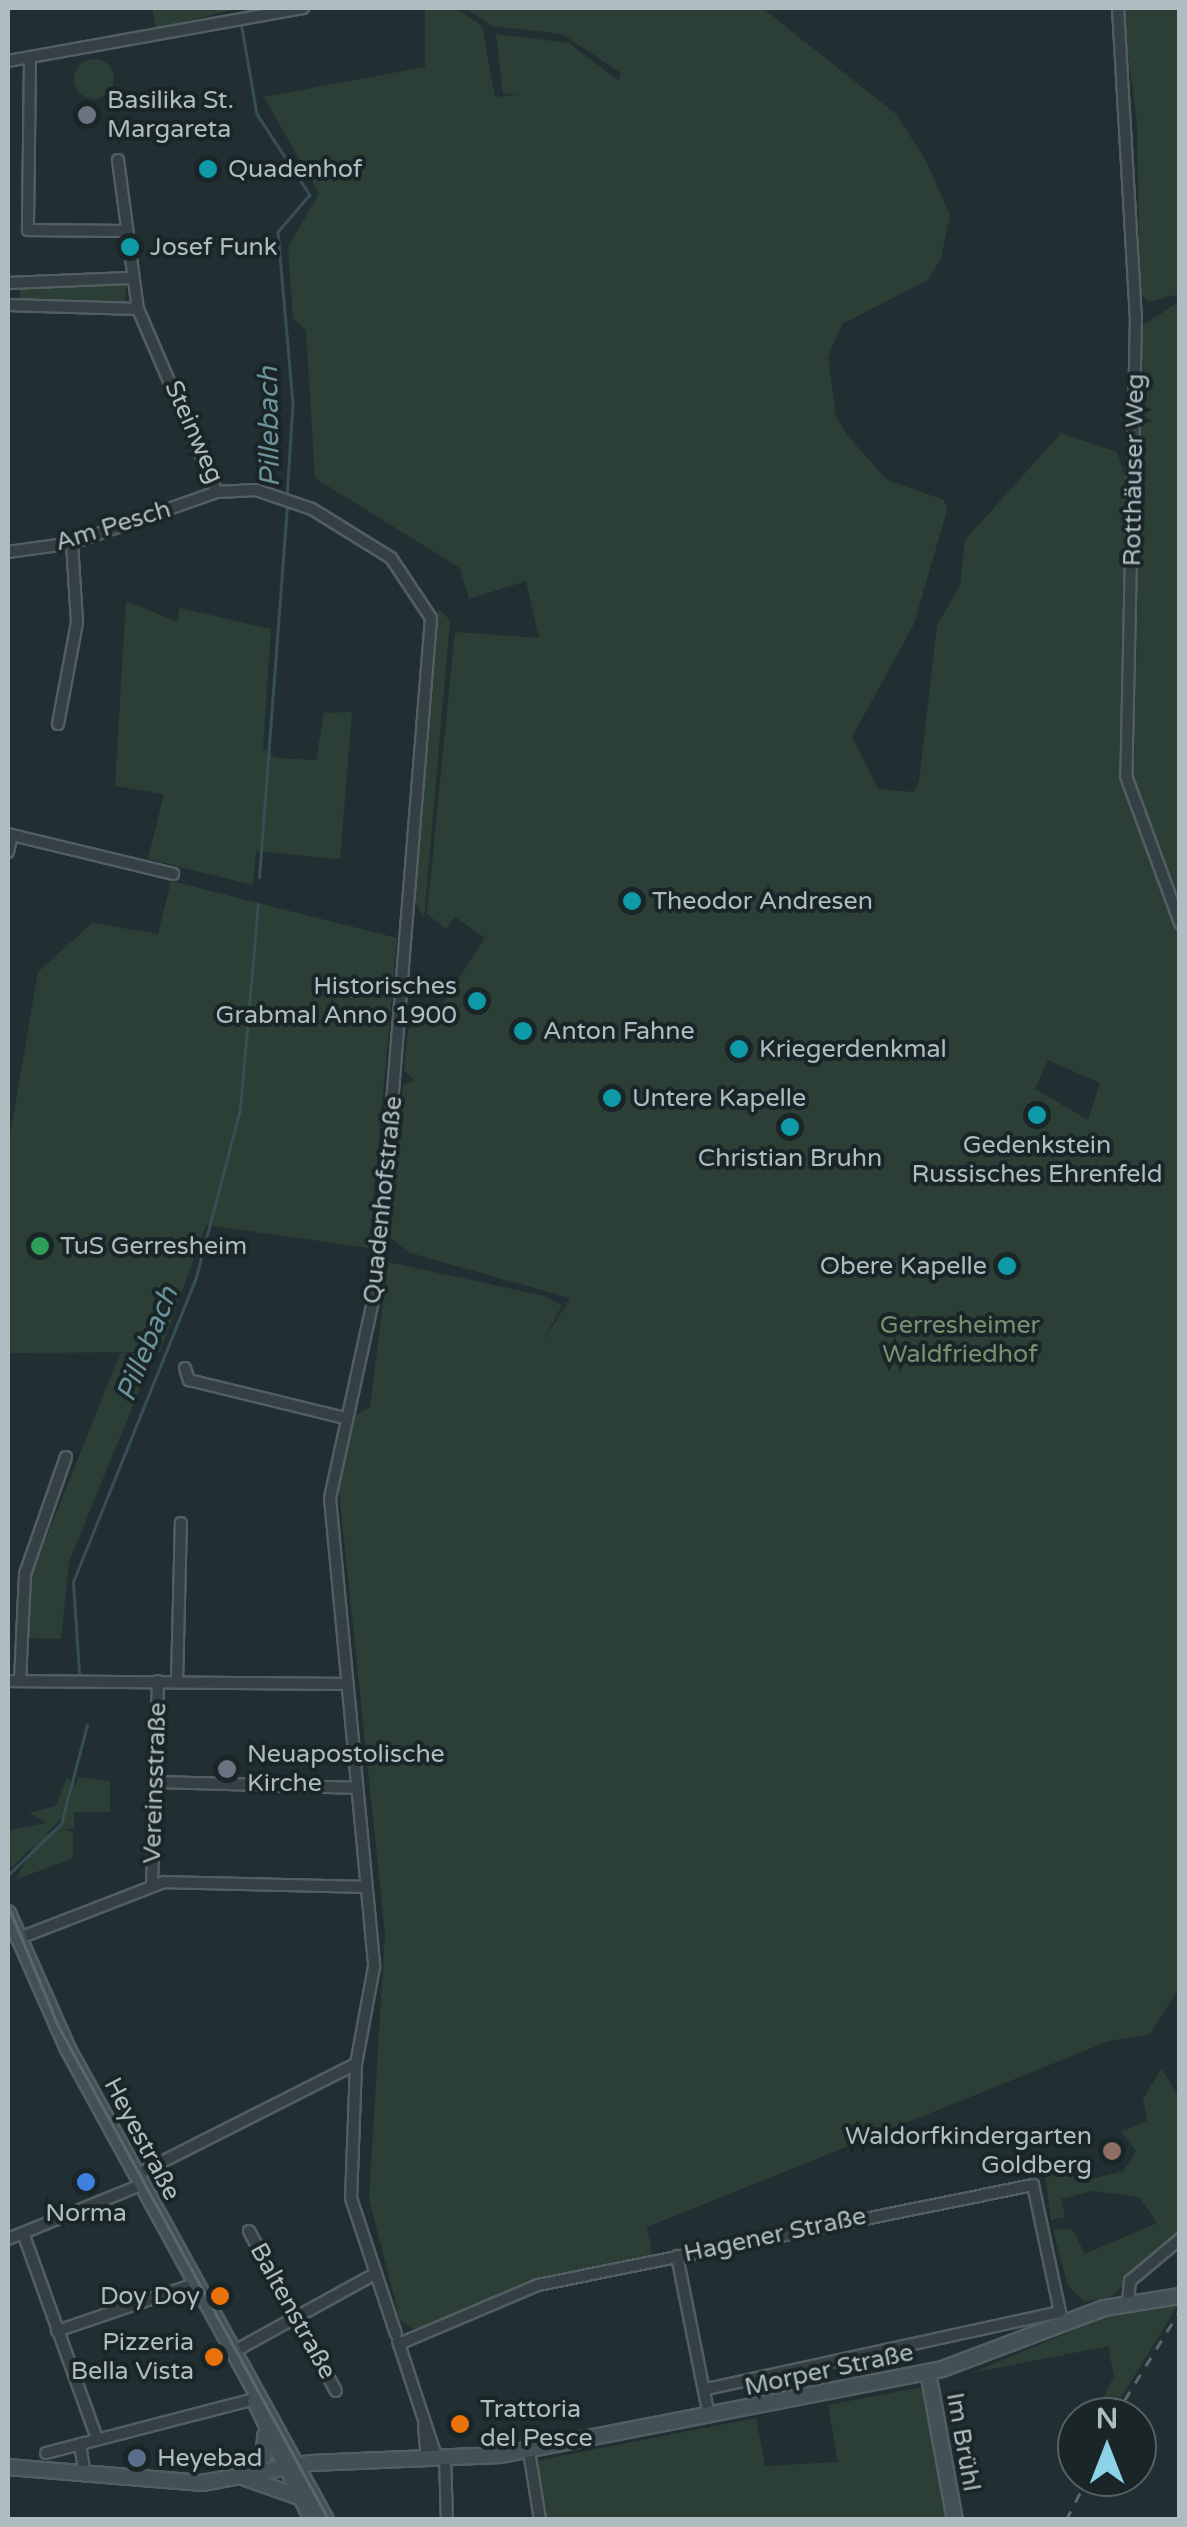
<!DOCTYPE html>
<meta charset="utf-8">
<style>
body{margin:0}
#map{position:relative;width:1187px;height:2527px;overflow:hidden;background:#222f32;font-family:"Varela Round",sans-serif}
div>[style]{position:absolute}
.green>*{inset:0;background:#2c3f36}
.round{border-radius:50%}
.stream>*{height:2.5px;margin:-1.25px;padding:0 1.25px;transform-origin:1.25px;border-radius:1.25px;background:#364f55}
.roads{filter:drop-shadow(2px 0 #525e61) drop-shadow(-2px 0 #525e61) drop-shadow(0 2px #525e61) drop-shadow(0 -2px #525e61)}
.street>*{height:10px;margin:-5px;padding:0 5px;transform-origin:5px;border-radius:5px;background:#344043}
.secondary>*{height:14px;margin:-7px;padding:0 7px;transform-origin:7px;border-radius:7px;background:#435156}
.tram>*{height:2.5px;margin:-1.25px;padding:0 1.25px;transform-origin:1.25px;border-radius:1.25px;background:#59686c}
.rail>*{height:2.5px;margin-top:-1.25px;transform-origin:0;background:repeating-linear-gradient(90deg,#59686c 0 10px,transparent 0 20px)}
.dots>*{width:28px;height:28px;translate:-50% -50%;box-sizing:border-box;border:5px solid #1a2528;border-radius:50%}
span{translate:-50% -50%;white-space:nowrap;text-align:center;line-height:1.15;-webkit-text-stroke:8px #1a2528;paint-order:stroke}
.poi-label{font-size:25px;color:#afbcc0}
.left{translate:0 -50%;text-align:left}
.right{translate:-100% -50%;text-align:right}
.street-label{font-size:25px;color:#afbcc0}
.park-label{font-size:25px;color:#769371}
.water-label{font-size:28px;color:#6c929b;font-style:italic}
.frame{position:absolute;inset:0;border:10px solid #afbcc0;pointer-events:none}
.north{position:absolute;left:1057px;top:2397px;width:100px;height:100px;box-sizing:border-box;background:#1a2528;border:2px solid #566165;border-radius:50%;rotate:0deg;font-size:28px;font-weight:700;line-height:40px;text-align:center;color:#afbcc0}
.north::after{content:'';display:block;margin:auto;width:35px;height:45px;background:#8cd3e8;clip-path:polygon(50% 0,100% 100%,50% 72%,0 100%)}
</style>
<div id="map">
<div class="green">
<i style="clip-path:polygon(152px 8px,239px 8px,156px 29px)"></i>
<i style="clip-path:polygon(evenodd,425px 8px,455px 8px,482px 26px,495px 97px,523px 94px,503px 94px,496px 34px,569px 43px,619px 81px,621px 73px,562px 34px,492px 26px,465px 8px,762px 8px,896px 114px,926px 161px,950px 215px,941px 258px,928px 280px,842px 324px,828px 357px,836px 417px,848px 436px,887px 480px,944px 500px,947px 510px,914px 624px,852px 737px,878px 789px,913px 792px,919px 782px,937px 625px,960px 586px,965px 540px,1061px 433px,1117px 452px,1126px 478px,1121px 752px,1133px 814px,1143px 325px,1179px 302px,1179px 1988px,1150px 2034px,1109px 2041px,647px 2227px,653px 2260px,552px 2280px,418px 2332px,400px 2320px,369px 2199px,385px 1933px,339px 1491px,354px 1417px,370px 1407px,388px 1262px,544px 1296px,562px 1305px,543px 1342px,570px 1298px,410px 1253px,390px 1237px,403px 1085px,415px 1080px,404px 1071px,408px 1029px,434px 1017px,485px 938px,455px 917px,446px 929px,427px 914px,455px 632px,539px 638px,526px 581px,469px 599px,460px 568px,315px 478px,306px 330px,293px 319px,288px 247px,319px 194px,264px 97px,425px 67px,425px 8px,1048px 1060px,1100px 1083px,1088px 1120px,1035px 1089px,1048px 1060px)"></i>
<i style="clip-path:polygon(1122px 8px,1179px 8px,1179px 294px,1149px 302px,1140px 293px,1137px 123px)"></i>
<i class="round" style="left:74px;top:59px;width:40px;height:40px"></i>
<i style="clip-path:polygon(126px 283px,125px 306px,20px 302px,20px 286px)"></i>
<i style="clip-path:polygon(126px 601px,178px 622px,179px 608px,271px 629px,263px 748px,275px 758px,316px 760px,324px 713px,352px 712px,340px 859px,256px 851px,253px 885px,148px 859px,164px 794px,115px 786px)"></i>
<i style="clip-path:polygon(438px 609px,450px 620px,424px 918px,415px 902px)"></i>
<i style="clip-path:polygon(171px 881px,397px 938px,369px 1248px,206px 1225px,160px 1352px,8px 1353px,8px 1148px,38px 972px,92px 923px,158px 934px)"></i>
<i style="clip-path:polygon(120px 1353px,154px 1354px,69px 1562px,61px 1639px,27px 1638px,32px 1574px)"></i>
<i style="clip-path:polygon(67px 1777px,75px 1786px,60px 1820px,11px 1868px,8px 1831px,46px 1823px,29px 1813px,56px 1806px)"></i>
<i style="clip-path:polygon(78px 1777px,110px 1781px,110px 1812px,74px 1812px,74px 1829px,62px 1829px,73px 1832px,73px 1858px,15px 1880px,38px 1839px,61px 1825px)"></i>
<i style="clip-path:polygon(1161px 2069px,1179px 2096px,1179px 2235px,1112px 2296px,1085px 2302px,1068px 2286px,1053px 2230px,1072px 2229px,1085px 2254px,1157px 2223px,1139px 2197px,1093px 2191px,1061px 2199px,1065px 2217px,1051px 2220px,1044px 2166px,1062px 2159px,1066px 2172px,1091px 2179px,1123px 2171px,1136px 2151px,1121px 2132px,1147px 2121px,1143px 2099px)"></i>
<i style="clip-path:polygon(1179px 2303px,1109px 2417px,1094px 2417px,1114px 2376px,1108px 2346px,972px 2373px,1132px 2306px)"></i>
<i style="clip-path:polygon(922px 2387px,947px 2519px,544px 2519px,535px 2461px,756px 2418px,765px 2466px,838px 2462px,828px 2405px)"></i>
</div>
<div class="stream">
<i style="left:241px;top:22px;width:93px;rotate:80.1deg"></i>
<i style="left:257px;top:114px;width:97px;rotate:56.8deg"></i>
<i style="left:310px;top:195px;width:49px;rotate:130.9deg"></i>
<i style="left:278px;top:232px;width:174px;rotate:85deg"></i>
<i style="left:293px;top:405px;width:93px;rotate:93.7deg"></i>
<i style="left:259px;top:878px;width:373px;rotate:-85.7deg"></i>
<i style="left:79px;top:1673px;width:91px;rotate:-93.8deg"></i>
<i style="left:73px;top:1582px;width:329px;rotate:-68deg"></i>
<i style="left:196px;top:1277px;width:174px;rotate:-75.3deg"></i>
<i style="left:240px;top:1109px;width:205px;rotate:-85deg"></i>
<i style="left:8px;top:1875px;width:74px;rotate:-43.9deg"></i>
<i style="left:61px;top:1824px;width:102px;rotate:-75.3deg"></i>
</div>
<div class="roads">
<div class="street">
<i style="left:1118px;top:8px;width:309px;rotate:86.7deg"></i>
<i style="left:1136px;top:316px;width:460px;rotate:91.2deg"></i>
<i style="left:1126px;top:776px;width:157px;rotate:69.8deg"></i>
<i style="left:30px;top:60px;width:170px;rotate:90.7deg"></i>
<i style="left:28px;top:230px;width:94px;rotate:0.6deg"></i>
<i style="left:8px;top:61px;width:300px;rotate:-10.2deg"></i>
<i style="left:118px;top:160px;width:150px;rotate:82.4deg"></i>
<i style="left:138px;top:309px;width:199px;rotate:66.7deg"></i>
<i style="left:8px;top:283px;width:121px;rotate:-2.4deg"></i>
<i style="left:8px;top:305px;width:130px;rotate:1.8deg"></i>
<i style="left:8px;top:552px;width:65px;rotate:-8deg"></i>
<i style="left:72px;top:543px;width:154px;rotate:-19.4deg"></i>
<i style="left:217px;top:492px;width:39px;rotate:-3deg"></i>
<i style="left:256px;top:490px;width:59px;rotate:18.7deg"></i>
<i style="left:312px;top:509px;width:93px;rotate:31.8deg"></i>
<i style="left:391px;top:558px;width:72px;rotate:56.3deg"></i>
<i style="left:431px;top:618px;width:662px;rotate:94.59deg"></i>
<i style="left:378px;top:1278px;width:225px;rotate:102.3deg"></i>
<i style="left:330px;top:1498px;width:471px;rotate:84.6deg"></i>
<i style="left:374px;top:1967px;width:99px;rotate:100.5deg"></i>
<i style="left:356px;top:2064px;width:134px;rotate:92.1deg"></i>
<i style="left:351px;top:2198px;width:143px;rotate:71.7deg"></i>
<i style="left:58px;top:724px;width:104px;rotate:-79.4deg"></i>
<i style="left:77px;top:622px;width:79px;rotate:-93.6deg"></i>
<i style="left:8px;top:834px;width:170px;rotate:13.6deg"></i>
<i style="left:8px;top:852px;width:17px;rotate:-77deg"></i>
<i style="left:185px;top:1368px;width:13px;rotate:72deg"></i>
<i style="left:189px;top:1380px;width:161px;rotate:13.7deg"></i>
<i style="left:8px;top:1681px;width:338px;rotate:0.5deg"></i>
<i style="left:20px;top:1681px;width:107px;rotate:-87.3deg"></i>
<i style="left:25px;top:1574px;width:124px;rotate:-70.7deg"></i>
<i style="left:177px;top:1682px;width:159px;rotate:-88.6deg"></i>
<i style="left:156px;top:1782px;width:200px;rotate:1.7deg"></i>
<i style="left:152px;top:1884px;width:203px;rotate:-88.3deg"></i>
<i style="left:17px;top:1939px;width:158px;rotate:-21.2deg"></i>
<i style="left:164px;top:1882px;width:201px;rotate:1.4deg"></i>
<i style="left:136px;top:2175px;width:246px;rotate:-26.8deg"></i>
<i style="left:249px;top:2231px;width:182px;rotate:61.5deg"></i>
<i style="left:23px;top:2233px;width:218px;rotate:70.2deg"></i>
<i style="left:8px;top:2239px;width:144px;rotate:-22.1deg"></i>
<i style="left:677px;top:2256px;width:163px;rotate:78.7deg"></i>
<i style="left:1128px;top:2303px;width:22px;rotate:-85deg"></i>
<i style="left:1130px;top:2281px;width:65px;rotate:-40deg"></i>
<i style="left:57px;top:2331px;width:146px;rotate:-18.8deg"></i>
<i style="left:398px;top:2341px;width:124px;rotate:71.7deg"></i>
<i style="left:399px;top:2344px;width:151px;rotate:-23deg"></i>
<i style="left:538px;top:2285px;width:505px;rotate:-11.42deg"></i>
<i style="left:1033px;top:2185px;width:130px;rotate:78deg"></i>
<i style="left:1060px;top:2312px;width:362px;rotate:167.7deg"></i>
<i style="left:233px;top:2352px;width:162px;rotate:-28.8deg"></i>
<i style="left:424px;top:2425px;width:34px;rotate:85deg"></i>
<i style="left:80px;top:2444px;width:32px;rotate:81deg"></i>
<i style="left:529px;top:2451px;width:70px;rotate:80.9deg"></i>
<i style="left:46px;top:2453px;width:219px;rotate:-14.5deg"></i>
<i style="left:445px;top:2458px;width:62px;rotate:88.2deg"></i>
</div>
<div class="secondary">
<i style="left:8px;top:1913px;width:149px;rotate:66.2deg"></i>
<i style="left:68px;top:2049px;width:537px;rotate:61.29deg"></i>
<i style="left:928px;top:2372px;width:150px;rotate:79.7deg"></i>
<i style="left:255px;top:2401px;width:132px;rotate:64.4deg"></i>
<i style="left:8px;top:2467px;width:195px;rotate:4.7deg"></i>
<i style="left:202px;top:2483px;width:111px;rotate:-10.4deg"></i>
<i style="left:311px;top:2463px;width:189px;rotate:-2.4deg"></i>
<i style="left:500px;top:2455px;width:450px;rotate:-11deg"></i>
<i style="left:942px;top:2369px;width:173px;rotate:-20.6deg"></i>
<i style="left:1104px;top:2308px;width:77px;rotate:-9deg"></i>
<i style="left:245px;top:2477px;width:28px;rotate:-48deg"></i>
<i style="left:264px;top:2456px;width:20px;rotate:-87deg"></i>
<i style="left:245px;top:2478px;width:57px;rotate:19.4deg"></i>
</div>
</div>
<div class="tram">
<i style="left:8px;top:1905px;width:130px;rotate:67.4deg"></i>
<i style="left:58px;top:2025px;width:564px;rotate:61.3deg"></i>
</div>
<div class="rail">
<i style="left:1114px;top:2417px;width:126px;rotate:-58.3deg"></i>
<i style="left:1066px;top:2520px;width:48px;rotate:-62.9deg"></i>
</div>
<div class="dots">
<i style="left:87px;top:115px;background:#6b7280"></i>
<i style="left:208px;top:169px;background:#0f9aa8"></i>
<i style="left:130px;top:247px;background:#0f9aa8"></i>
<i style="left:632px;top:901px;background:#0f9aa8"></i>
<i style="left:477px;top:1001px;background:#0f9aa8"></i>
<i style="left:523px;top:1031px;background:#0f9aa8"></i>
<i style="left:739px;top:1049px;background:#0f9aa8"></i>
<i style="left:612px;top:1098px;background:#0f9aa8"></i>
<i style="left:1037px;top:1115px;background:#0f9aa8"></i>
<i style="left:790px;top:1127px;background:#0f9aa8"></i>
<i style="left:40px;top:1246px;background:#2e9e5b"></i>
<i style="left:1007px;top:1266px;background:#0f9aa8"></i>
<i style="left:227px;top:1769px;background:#6b7280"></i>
<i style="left:1112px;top:2151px;background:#8d6e63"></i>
<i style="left:86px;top:2182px;background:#3f7fe0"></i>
<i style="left:220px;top:2296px;background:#e8710a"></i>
<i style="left:214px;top:2357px;background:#e8710a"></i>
<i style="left:460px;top:2424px;background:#e8710a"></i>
<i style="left:137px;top:2458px;background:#5c6f8a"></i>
</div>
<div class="poi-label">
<span class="left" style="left:107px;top:115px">Basilika St.<br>Margareta</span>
<span class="left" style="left:228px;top:169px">Quadenhof</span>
<span class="left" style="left:150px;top:247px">Josef Funk</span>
<span class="left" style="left:652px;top:901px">Theodor Andresen</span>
<span class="right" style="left:457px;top:1001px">Historisches<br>Grabmal Anno 1900</span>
<span class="left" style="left:543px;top:1031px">Anton Fahne</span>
<span class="left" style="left:759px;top:1049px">Kriegerdenkmal</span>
<span class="left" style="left:632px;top:1098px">Untere Kapelle</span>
<span style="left:1037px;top:1160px">Gedenkstein<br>Russisches Ehrenfeld</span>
<span style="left:790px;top:1158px">Christian Bruhn</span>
<span class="left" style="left:60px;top:1246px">TuS Gerresheim</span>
<span class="right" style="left:987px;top:1266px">Obere Kapelle</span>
<span class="left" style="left:247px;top:1769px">Neuapostolische<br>Kirche</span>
<span class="right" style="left:1092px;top:2151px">Waldorfkindergarten<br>Goldberg</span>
<span style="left:86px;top:2213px">Norma</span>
<span class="right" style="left:200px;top:2296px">Doy Doy</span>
<span class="right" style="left:194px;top:2357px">Pizzeria<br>Bella Vista</span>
<span class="left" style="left:480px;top:2424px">Trattoria<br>del Pesce</span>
<span class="left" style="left:157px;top:2458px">Heyebad</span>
</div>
<div class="street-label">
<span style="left:194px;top:432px;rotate:66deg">Steinweg</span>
<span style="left:1134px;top:470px;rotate:-89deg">Rotthäuser Weg</span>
<span style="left:113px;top:526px;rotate:-17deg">Am Pesch</span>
<span style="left:383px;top:1200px;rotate:-84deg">Quadenhofstraße</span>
<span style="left:155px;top:1783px;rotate:-88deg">Vereinsstraße</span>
<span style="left:142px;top:2139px;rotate:62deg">Heyestraße</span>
<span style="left:775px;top:2235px;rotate:-12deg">Hagener Straße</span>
<span style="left:293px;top:2311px;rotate:61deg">Baltenstraße</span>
<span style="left:829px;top:2370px;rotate:-12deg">Morper Straße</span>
<span style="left:963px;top:2442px;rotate:80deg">Im Brühl</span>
</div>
<div class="park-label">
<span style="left:960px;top:1340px">Gerresheimer<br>Waldfriedhof</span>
</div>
<div class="water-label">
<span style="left:269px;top:427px;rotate:-91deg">Pillebach</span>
<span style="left:147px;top:1344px;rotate:-68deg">Pillebach</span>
</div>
<div class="frame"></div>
<div class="north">N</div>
</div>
